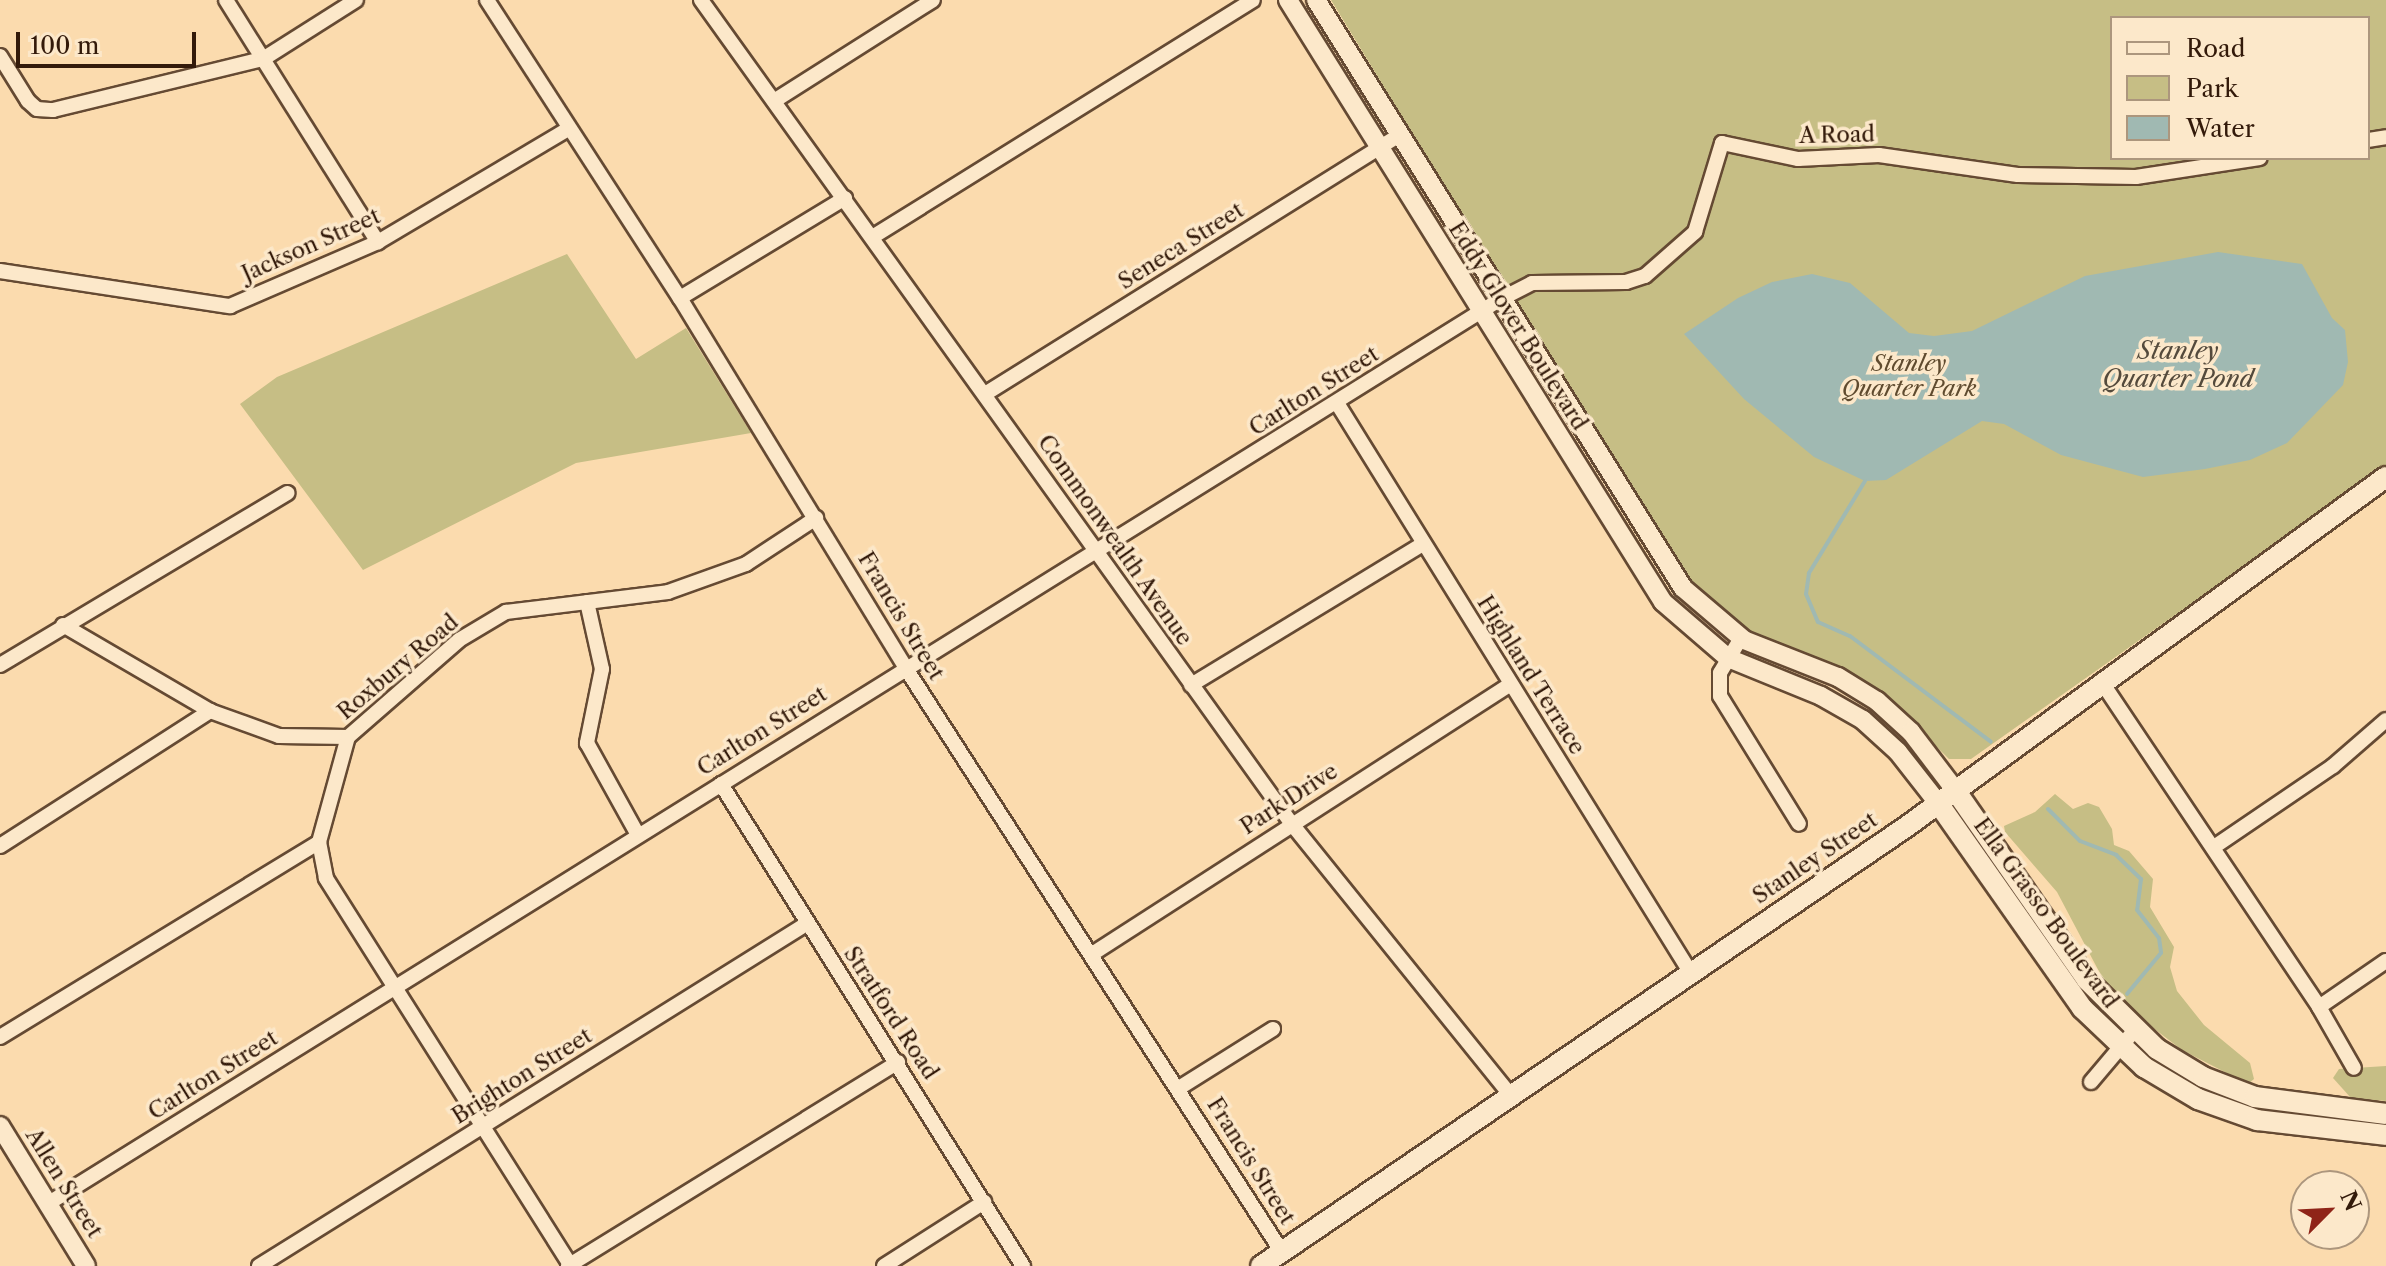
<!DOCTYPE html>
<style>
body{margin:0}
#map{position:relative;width:2386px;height:1266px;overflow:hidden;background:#fbdbae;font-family:"Libre Caslon Text",serif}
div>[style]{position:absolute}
.green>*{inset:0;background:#c6be85}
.water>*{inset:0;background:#a0b9b2}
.stream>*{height:4px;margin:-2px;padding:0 2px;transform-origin:2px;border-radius:2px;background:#a0b9b2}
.roads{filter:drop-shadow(2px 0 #654a33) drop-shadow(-2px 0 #654a33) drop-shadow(0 2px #654a33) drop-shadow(0 -2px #654a33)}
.minor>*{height:14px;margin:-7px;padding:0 7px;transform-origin:7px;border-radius:7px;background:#fce8ca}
.tertiary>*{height:18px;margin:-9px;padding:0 9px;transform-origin:9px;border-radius:9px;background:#fce8ca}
.secondary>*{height:20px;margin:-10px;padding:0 10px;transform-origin:10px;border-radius:10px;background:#fce8ca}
span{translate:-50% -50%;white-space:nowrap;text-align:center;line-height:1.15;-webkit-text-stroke:7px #fce8ca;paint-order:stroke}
.street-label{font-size:22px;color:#331a0a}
.park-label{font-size:22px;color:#5f4b2f;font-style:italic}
.water-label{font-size:24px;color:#544a3c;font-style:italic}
.legend{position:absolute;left:2110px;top:16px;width:260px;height:144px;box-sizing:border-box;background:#fce8ca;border:2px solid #ac967d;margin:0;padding:10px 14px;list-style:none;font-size:24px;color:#331a0a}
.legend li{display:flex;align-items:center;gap:16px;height:40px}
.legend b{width:40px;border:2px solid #ac967d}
.north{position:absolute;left:2290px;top:1170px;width:80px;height:80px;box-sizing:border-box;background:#fce8ca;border:2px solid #ac967d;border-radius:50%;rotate:66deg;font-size:22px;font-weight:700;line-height:32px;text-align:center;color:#331a0a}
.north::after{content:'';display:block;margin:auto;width:28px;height:36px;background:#8f2418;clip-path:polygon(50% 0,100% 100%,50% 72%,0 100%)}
.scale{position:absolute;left:16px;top:32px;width:180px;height:36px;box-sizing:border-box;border:4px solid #331a0a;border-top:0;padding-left:10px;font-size:24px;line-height:28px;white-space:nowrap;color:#331a0a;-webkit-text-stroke:6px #fce8ca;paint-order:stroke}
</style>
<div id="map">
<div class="green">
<i style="clip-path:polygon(evenodd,1331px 0,2386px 0,2386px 466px,1971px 759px,1949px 759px,1893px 704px,1860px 680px,1749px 634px,1716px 611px,1680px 573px,1331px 0,2112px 18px,2368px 18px,2368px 158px,2112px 158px,2112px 18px)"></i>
<i style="clip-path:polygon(567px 254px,636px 359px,686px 328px,751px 433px,576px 463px,363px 570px,240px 404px,277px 377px)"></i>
<i style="clip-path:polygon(2055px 794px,2073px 809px,2088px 803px,2099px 807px,2112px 829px,2114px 845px,2129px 851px,2153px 879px,2150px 907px,2174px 947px,2170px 967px,2177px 991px,2204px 1025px,2250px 1063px,2254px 1079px,2248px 1084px,2182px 1050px,2131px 1011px,2103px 979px,2057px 892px,2005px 832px,2004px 826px,2035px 812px)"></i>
<i style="clip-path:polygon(2386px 1066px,2386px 1101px,2351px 1098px,2333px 1078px,2339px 1069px)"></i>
</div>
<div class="water">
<i style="clip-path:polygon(2218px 252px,2302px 264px,2332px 318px,2345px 330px,2348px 362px,2343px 385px,2287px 443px,2250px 460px,2205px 469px,2143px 477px,2061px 455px,2004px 424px,1982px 421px,1886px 480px,1865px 481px,1814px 457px,1744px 399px,1684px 334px,1738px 298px,1772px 282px,1812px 274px,1850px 283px,1909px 333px,1934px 336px,1972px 331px,2085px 276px)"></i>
</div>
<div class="stream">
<i style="left:1865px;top:481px;width:108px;rotate:121.3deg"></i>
<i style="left:1809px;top:573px;width:21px;rotate:98deg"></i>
<i style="left:1806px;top:594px;width:30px;rotate:67deg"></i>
<i style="left:1818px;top:622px;width:35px;rotate:24deg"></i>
<i style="left:1850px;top:636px;width:176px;rotate:36.9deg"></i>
<i style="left:2048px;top:809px;width:45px;rotate:45deg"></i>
<i style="left:2080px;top:841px;width:39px;rotate:21deg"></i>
<i style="left:2116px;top:855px;width:35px;rotate:44deg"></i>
<i style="left:2141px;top:879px;width:31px;rotate:97deg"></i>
<i style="left:2137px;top:910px;width:36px;rotate:52deg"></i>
<i style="left:2159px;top:938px;width:15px;rotate:82deg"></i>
<i style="left:2161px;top:953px;width:53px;rotate:129.7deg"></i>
</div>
<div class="roads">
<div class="minor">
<i style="left:226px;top:0;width:286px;rotate:57.9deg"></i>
<i style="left:487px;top:0;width:355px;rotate:57.1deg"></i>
<i style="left:680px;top:298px;width:432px;rotate:58.6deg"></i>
<i style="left:905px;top:667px;width:696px;rotate:57.2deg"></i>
<i style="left:701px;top:0;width:1013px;rotate:54.36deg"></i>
<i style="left:1291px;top:823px;width:348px;rotate:51.1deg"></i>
<i style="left:0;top:56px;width:53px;rotate:58.1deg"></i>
<i style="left:28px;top:101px;width:12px;rotate:42deg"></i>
<i style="left:37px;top:109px;width:16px;rotate:4deg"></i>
<i style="left:53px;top:110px;width:216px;rotate:-13.7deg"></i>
<i style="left:263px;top:59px;width:110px;rotate:-32.4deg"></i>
<i style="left:774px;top:101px;width:188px;rotate:-32.4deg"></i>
<i style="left:2368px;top:140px;width:18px;rotate:-9deg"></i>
<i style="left:874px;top:236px;width:446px;rotate:-31.9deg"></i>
<i style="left:0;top:271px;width:233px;rotate:8.7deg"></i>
<i style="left:230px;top:306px;width:161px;rotate:-23.4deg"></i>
<i style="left:378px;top:242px;width:221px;rotate:-30.7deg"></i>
<i style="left:680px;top:298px;width:193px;rotate:-31.2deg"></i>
<i style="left:985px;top:394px;width:489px;rotate:-32deg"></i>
<i style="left:1337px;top:403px;width:667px;rotate:58.17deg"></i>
<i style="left:587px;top:602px;width:69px;rotate:77.4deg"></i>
<i style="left:602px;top:669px;width:76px;rotate:101.5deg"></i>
<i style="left:587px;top:743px;width:105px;rotate:61deg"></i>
<i style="left:63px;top:625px;width:170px;rotate:30.3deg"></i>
<i style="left:210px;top:711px;width:73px;rotate:19.9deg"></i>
<i style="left:279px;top:736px;width:69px;rotate:0.8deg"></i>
<i style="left:1741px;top:638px;width:41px;rotate:121deg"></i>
<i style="left:1720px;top:673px;width:23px;rotate:90deg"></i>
<i style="left:1720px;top:696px;width:150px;rotate:58.3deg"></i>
<i style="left:0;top:665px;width:335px;rotate:-30.9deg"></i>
<i style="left:2101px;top:681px;width:392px;rotate:56.2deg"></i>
<i style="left:2319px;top:1007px;width:70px;rotate:60.2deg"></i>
<i style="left:1191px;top:685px;width:271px;rotate:-31.3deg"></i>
<i style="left:721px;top:784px;width:569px;rotate:57.93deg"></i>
<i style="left:0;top:846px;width:250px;rotate:-32.7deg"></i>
<i style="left:2214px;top:847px;width:144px;rotate:-34.2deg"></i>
<i style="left:2333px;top:766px;width:70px;rotate:-41deg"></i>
<i style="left:1092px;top:954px;width:498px;rotate:-32.8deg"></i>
<i style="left:2319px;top:1007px;width:81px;rotate:-34.5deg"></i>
<i style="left:0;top:1037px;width:374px;rotate:-31.4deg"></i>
<i style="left:2091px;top:1082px;width:67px;rotate:-49.9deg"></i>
<i style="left:1179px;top:1088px;width:111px;rotate:-32.1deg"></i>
<i style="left:49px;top:1203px;width:1710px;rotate:-31.91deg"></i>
<i style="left:1501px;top:299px;width:35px;rotate:-27deg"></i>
<i style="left:1532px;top:283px;width:94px;rotate:-0.6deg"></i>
<i style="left:1626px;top:282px;width:20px;rotate:-18deg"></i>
<i style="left:1645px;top:276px;width:67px;rotate:-41.3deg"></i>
<i style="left:1695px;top:232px;width:93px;rotate:-73.1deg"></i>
<i style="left:1722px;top:143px;width:78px;rotate:11.9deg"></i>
<i style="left:1798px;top:159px;width:81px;rotate:-2.8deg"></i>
<i style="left:1879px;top:155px;width:140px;rotate:8.2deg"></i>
<i style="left:2018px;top:175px;width:118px;rotate:1deg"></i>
<i style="left:2136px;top:177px;width:125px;rotate:-8.7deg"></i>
<i style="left:259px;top:1266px;width:647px;rotate:-32deg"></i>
<i style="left:568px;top:1266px;width:388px;rotate:-31.7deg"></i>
<i style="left:571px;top:1266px;width:459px;rotate:-122.3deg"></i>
<i style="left:326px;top:878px;width:37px;rotate:-101deg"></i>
<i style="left:319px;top:842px;width:109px;rotate:-74.6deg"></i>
<i style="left:348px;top:737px;width:147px;rotate:-41.1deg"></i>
<i style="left:459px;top:640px;width:55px;rotate:-30.8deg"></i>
<i style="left:506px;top:612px;width:163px;rotate:-7deg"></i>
<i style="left:668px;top:592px;width:83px;rotate:-19.7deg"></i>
<i style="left:746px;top:564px;width:84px;rotate:-33.3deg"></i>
<i style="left:884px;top:1266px;width:119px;rotate:-32.6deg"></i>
</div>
<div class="tertiary">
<i style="left:1288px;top:0;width:709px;rotate:58.08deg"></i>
<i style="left:1663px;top:602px;width:86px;rotate:40.7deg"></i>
<i style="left:1728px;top:658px;width:100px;rotate:22.2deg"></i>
<i style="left:1821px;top:696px;width:48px;rotate:29.7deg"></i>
<i style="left:1863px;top:720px;width:47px;rotate:42.4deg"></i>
<i style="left:1898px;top:752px;width:65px;rotate:51.9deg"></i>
<i style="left:1316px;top:0;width:693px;rotate:58.03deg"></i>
<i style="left:1683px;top:588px;width:80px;rotate:40.4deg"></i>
<i style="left:1744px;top:640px;width:101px;rotate:21.5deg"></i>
<i style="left:1838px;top:677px;width:46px;rotate:31.6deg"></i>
<i style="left:1877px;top:701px;width:46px;rotate:42.4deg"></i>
<i style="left:1911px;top:732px;width:73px;rotate:52.8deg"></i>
<i style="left:0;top:1126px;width:164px;rotate:58.4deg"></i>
</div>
<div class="secondary">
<i style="left:1955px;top:790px;width:231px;rotate:55.2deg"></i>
<i style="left:2087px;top:980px;width:98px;rotate:44.6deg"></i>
<i style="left:2157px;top:1049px;width:54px;rotate:31.3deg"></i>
<i style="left:2203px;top:1077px;width:56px;rotate:21deg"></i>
<i style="left:2255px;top:1097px;width:132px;rotate:7.4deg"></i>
<i style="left:1938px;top:803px;width:251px;rotate:54.9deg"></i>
<i style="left:2082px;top:1008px;width:86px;rotate:43.6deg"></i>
<i style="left:2144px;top:1067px;width:63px;rotate:30.7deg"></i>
<i style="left:2198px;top:1099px;width:63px;rotate:19.6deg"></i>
<i style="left:2257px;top:1120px;width:130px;rotate:6.6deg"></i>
<i style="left:1261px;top:1266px;width:780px;rotate:-34.24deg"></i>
<i style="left:1906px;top:827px;width:594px;rotate:-36.1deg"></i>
</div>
</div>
<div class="street-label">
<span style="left:1837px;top:135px;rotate:-1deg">A Road</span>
<span style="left:311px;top:245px;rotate:-24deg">Jackson Street</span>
<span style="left:1181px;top:246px;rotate:-32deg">Seneca Street</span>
<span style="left:1518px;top:326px;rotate:58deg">Eddy Glover Boulevard</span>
<span style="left:1314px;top:391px;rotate:-32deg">Carlton Street</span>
<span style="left:1115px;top:540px;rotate:55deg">Commonwealth Avenue</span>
<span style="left:901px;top:616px;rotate:59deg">Francis Street</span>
<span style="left:398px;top:667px;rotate:-40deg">Roxbury Road</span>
<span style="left:1531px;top:675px;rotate:58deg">Highland Terrace</span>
<span style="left:762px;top:731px;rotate:-32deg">Carlton Street</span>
<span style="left:1289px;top:799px;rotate:-33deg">Park Drive</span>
<span style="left:1815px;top:858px;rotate:-34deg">Stanley Street</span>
<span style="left:2046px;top:913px;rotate:54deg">Ella Grasso Boulevard</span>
<span style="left:891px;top:1013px;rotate:57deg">Stratford Road</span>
<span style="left:213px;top:1075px;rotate:-32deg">Carlton Street</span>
<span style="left:522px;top:1076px;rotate:-32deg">Brighton Street</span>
<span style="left:1251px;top:1161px;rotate:58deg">Francis Street</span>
<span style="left:64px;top:1183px;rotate:58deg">Allen Street</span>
</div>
<div class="park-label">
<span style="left:1909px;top:376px">Stanley<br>Quarter Park</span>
</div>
<div class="water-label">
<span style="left:2178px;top:365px">Stanley<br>Quarter Pond</span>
</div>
<ul class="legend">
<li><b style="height:10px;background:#fce8ca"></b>Road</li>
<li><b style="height:22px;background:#c6be85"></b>Park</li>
<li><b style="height:22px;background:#a0b9b2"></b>Water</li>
</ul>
<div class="north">N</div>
<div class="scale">100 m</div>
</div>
